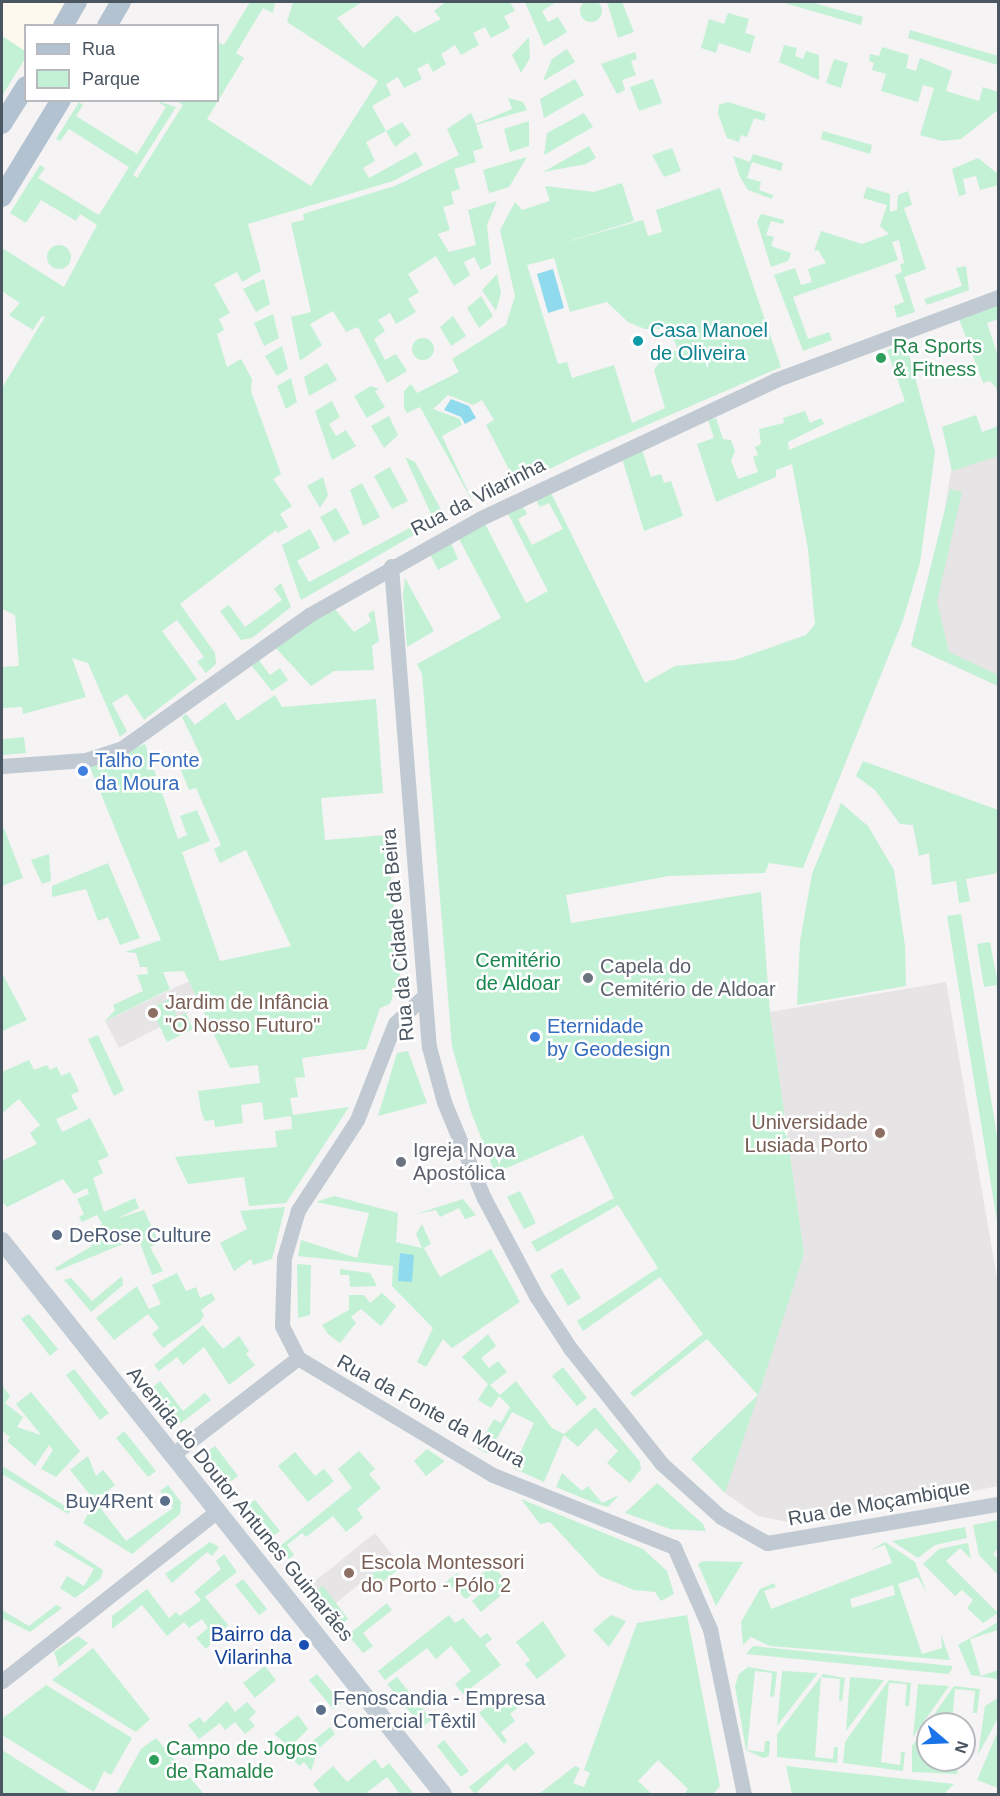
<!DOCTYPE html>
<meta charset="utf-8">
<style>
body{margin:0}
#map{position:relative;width:1000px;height:1796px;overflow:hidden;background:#f5f3f3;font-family:Helvetica,sans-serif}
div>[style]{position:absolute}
.commercial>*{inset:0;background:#fdf9ef}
.education>*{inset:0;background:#e6e4e5}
.green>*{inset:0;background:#c3f1d5}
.round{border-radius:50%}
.water>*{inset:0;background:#90daee}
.tertiary>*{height:15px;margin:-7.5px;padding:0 7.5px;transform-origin:7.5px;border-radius:7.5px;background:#c1cad2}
.secondary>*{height:18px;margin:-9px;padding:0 9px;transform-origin:9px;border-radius:9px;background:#c1cbd6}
.primary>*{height:20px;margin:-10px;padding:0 10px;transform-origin:10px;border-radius:10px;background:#b3c2d1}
.dots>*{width:16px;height:16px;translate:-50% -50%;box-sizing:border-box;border:3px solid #fff;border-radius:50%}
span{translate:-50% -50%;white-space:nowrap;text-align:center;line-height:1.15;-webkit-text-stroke:5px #fff;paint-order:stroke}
.culture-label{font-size:20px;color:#0d838f}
.left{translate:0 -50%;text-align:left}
.leisure-label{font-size:20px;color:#27864d}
.street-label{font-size:20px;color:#4a5661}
.shop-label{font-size:20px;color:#366cbe}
.park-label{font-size:20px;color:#17864f}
.worship-label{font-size:20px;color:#5b616d}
.education-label{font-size:20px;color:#785e54}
.right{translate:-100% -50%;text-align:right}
.service-label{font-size:20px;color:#4e5e75}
.transit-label{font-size:20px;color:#164399}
.frame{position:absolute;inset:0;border:3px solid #4a5661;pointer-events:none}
.legend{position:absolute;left:24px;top:24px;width:195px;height:78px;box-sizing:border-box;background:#fff;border:2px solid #b7bbc0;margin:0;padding:8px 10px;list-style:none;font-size:18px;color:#4a5661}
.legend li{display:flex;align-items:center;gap:12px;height:30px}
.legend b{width:30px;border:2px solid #b7bbc0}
.north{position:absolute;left:916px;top:1712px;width:60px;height:60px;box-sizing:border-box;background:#fff;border:2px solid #b7bbc0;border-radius:50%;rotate:109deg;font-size:16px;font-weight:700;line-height:24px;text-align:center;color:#4a5661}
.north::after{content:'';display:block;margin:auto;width:21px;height:27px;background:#1a73e8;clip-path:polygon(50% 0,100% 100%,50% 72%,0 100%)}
</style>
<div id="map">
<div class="commercial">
<i style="clip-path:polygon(2px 2px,77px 2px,63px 25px,26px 26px,25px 51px,2px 36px)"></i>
</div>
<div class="education">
<i style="clip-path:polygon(998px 444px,998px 686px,911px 646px,937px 555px,953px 460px)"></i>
<i style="clip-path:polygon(189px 981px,201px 1006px,119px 1048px,105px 1021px)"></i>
<i style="clip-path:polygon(946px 982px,998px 1284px,998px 1486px,802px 1525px,758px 1516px,725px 1493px,804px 1254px,770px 1012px)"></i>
<i style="clip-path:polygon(375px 1533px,394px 1557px,328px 1609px,309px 1586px)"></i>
</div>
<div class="green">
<i class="round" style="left:580px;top:0;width:22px;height:22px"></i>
<i style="clip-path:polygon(250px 2px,275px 2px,273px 13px,263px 8px,236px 53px,244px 58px,207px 119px,311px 186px,378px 81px,287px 22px,293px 2px,362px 2px,337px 18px,363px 48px,397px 15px,414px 33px,441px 19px,434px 11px,446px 2px,510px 2px,515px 11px,504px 16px,510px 28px,491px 38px,485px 27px,473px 33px,479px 45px,461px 55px,455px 45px,441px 54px,446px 64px,433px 72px,428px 63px,417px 69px,422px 79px,404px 88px,398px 77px,386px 84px,391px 95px,372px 106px,386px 131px,402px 122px,411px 135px,395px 147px,386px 131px,366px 142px,375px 161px,363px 168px,369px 178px,416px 152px,423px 165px,393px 181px,248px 224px,261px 271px,242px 282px,237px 272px,214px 284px,230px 313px,219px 319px,224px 330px,217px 334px,227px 367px,241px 359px,252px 379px,251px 391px,281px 474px,273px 479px,292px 506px,280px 514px,288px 527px,278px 533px,276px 530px,180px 604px,215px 653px,216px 664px,206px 673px,197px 662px,204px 657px,177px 620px,162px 631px,197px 679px,144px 720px,127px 694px,112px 703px,127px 731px,120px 737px,88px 663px,72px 658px,86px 697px,23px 714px,22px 707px,2px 708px,2px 667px,19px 666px,15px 615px,2px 609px,2px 388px,45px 317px,42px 316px,33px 330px,9px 315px,20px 303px,2px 291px,2px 248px,64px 287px,97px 225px,80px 214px,76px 221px,41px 200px,26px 223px,10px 213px,40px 165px,45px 168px,38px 178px,99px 215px,129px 167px,69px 129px,60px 141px,56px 139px,79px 102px,83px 105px,76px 116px,137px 154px,166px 107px,157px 101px,176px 107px,133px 175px,137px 178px,183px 105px,176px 101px,218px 100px,218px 42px,224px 45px)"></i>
<i style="clip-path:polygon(525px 2px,556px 2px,542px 11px,548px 22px,558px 17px,567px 32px,544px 46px)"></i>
<i style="clip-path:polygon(607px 2px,622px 2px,634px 32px,618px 38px)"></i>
<i style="clip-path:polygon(781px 2px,811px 2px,863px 17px,861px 25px)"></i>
<i style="clip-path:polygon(728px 13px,749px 19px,745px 33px,755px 36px,750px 53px,719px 43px,716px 53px,701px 48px,709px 19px,724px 24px)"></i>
<i style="clip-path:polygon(910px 30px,998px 56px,998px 65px,908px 38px)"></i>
<i style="clip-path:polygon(2px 36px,25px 51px,26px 57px,2px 96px)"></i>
<i style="clip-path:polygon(529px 37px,530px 58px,521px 73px,512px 55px)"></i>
<i style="clip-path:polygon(784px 45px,797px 48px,795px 56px,803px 59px,806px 51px,819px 55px,819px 80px,779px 62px)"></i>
<i style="clip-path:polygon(882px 47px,909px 55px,906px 68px,916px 71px,920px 58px,952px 71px,946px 91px,979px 101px,983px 87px,998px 92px,998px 110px,961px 139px,942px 141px,920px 135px,934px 88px,923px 85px,918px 102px,881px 91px,886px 74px,872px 70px,874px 63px,869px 61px,870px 54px,879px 56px)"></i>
<i style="clip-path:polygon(567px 49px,575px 62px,543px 81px,552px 59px)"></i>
<i style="clip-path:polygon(635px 52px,637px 59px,631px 61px,636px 75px,622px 80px,625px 90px,617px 94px,601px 64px)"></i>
<i style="clip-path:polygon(834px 59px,848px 63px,841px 88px,826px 83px)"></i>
<i style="clip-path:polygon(575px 79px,584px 95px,544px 118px,540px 99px)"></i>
<i style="clip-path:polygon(653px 79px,662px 103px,639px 111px,630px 87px)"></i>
<i style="clip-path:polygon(508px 98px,523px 102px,527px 110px,476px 125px,483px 148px,473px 151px,476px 162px,454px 169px,460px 189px,451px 192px,454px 204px,443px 207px,450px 230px,438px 234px,449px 252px,476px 245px,468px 210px,497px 201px,487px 225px,491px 264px,481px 270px,474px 257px,464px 262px,470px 275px,454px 286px,436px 256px,408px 274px,419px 292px,408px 299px,416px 312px,396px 324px,390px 313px,378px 320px,385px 331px,374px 339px,385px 360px,396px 354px,407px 371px,387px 383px,358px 327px,346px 332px,333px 311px,310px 324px,322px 345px,300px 361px,291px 317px,311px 312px,291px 223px,304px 220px,303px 214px,395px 186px,459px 155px,447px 129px,471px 113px,476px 124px,512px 109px)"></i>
<i style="clip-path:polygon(728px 102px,766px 114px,764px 121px,754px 118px,747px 137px,741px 135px,739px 142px,727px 138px,718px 114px,719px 105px)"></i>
<i style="clip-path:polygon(584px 113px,593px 127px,544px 155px,547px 133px)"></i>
<i style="clip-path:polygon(529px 121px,529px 146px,510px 152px,504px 129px)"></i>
<i style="clip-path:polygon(823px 131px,872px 145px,870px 154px,821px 139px)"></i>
<i style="clip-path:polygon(589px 146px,596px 158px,586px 164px,543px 172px)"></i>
<i style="clip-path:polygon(672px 148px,681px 171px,664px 177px,652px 155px)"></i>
<i style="clip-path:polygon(753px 154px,783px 163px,781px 171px,752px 162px,747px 178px,761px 182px,759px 190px,773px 195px,772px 199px,748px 190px,740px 177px,733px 156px,750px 162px)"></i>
<i style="clip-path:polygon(527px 157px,509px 187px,489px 193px,483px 170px)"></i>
<i style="clip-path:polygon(978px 158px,998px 174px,998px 185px,980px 190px,976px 176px,963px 179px,966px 194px,959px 196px,952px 169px)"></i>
<i style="clip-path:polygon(evenodd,622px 183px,634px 221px,552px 246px,643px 220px,648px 236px,662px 232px,656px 210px,720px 188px,781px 367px,580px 454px,489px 499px,515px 481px,486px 425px,494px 420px,482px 400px,473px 405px,448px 395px,433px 409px,460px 419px,462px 425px,442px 436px,475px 506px,420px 407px,407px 413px,404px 408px,404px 391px,411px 384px,417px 393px,459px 372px,452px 359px,506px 325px,515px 296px,500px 230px,515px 202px,522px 210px,550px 201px,545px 186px,594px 192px,622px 183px,554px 258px,570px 312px,607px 302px,628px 322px,645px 329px,663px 329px,667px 339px,673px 338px,678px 350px,671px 352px,673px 358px,659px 363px,654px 370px,665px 408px,632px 423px,614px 365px,572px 378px,567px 362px,558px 364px,527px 265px,554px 258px)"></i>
<i style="clip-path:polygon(867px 187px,890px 194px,890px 212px,897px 210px,898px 195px,908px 191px,912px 205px,904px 208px,926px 269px,904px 277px,915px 312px,897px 318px,894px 306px,904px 302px,895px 275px,902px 272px,900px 265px,904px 263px,899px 240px,892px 242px,898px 260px,793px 297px,808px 339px,829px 332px,832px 340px,803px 351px,774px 275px,795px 268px,801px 285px,812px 282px,808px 269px,826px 263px,818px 250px,814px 251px,821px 231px,862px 244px,889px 234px,880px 226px,887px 205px,863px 198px)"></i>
<i style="clip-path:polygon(761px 214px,784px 220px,783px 224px,771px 221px,766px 235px,774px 237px,771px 246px,791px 253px,788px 261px,771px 267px,757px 222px)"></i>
<i class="round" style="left:47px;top:245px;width:24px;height:24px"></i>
<i style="clip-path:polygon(966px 266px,969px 290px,927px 305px,924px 299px,962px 286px,956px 268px)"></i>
<i style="clip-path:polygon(497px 274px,501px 293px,496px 311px,482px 290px)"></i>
<i style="clip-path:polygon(264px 279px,270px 304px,256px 312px,243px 289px)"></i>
<i style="clip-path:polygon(481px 296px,493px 316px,479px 328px,467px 308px)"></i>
<i style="clip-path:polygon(998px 305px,998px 319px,987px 323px,998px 356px,998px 390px,990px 381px,983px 383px,959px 319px)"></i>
<i style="clip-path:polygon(273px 314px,279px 338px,264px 346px,254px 323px)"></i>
<i style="clip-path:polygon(453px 316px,466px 336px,451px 346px,440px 327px)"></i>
<i class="round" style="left:412px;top:338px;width:22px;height:22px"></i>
<i style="clip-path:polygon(906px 343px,935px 452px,920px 563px,903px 620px,803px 868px,769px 863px,765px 873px,669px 876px,566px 895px,571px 923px,761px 892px,770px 1012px,804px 1254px,762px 1384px,725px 1493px,691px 1459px,758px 1395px,707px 1339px,634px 1397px,630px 1393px,703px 1334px,660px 1277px,583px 1331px,577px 1321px,658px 1268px,618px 1205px,537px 1252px,531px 1242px,614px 1198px,583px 1135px,495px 1173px,471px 1112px,452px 1047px,422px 674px,417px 664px,501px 618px,458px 537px,485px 524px,526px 603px,548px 591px,507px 512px,522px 505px,527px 514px,518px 519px,532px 545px,563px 529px,549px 503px,540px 507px,535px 498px,550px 491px,645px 683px,675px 666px,735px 660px,806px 635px,815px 624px,808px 549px,792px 464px,776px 470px,776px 477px,716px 502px,697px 444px,714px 438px,708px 420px,716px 418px,723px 439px,731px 440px,735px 451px,731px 461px,738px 479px,758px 472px,753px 457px,758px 455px,755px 447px,761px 444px,759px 429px,784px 423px,783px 418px,805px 411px,810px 423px,821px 418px,824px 424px,788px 442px,789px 450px,905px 401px,887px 350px)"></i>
<i style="clip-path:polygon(282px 346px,288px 369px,277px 376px,265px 356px)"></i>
<i style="clip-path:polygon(327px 363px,337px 380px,309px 396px,304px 377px)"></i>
<i style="clip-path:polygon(291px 378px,297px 402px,286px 409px,277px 386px)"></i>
<i style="clip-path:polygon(371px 386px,379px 389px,375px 391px,385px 407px,367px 418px,354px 396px)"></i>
<i style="clip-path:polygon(332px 401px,340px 417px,329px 424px,336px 436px,346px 430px,356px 446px,332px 460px,315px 411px)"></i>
<i style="clip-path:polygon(976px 415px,982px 432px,998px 426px,998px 456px,952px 471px,942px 427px)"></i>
<i style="clip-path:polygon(389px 416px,398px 435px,384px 448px,371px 426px)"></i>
<i style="clip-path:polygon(641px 447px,651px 477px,661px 474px,664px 483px,671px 481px,683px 516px,644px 531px,621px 455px)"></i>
<i style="clip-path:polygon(405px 457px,415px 462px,445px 517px,301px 600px,282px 545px,310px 529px,320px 548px,297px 561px,309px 582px,432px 516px)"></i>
<i style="clip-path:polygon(390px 467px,408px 501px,392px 509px,374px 476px)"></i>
<i style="clip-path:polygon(323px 477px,328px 495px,320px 508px,307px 486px)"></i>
<i style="clip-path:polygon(362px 483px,380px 517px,363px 526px,350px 490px)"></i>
<i style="clip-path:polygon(950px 489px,962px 492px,937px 602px,949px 652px,998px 675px,998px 686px,911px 646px)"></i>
<i style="clip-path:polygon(336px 508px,350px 533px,334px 542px,320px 517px)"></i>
<i style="clip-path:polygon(450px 541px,458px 559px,438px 570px,429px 552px)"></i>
<i style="clip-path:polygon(405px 578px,434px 631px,407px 647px,403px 595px)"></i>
<i style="clip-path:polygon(281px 583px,291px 607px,252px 638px,241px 640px,220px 611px,229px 605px,245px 627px,282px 600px,274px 589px)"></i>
<i style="clip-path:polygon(334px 608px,354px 632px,371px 621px,368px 614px,374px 610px,379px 641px,372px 646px,374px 670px,334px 671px,311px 686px,274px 646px)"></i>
<i style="clip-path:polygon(258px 659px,270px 675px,280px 668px,288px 680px,272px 691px,251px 665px)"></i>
<i style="clip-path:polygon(275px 695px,282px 707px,376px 699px,383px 793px,321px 798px,325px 840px,387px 835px,400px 974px,390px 1004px,380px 1008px,366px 1049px,302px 1058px,305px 1077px,295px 1078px,298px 1097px,290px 1098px,293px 1115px,349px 1107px,286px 1203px,249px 1206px,244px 1177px,188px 1184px,175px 1157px,277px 1147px,275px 1131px,292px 1129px,291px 1116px,264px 1120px,262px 1102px,241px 1105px,243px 1123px,215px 1127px,214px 1120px,205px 1121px,201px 1111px,198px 1091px,260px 1083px,258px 1065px,230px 1068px,184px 971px,163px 972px,170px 989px,105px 1021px,115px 1010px,113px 1005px,143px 991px,137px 975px,148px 974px,147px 967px,140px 967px,136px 953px,125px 952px,161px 940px,89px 765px,145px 744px,178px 839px,187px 835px,180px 816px,197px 810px,210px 841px,182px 852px,220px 961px,291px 946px,246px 850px,220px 863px,214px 849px,221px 845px,196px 788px,189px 790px,180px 768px,192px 755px,196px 764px,203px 761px,182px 717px,186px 714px,195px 725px,225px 702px,237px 721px)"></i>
<i style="clip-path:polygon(24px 737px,26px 753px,2px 755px,2px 739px)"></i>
<i style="clip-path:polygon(863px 761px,998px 810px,998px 873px,966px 879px,970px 901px,959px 903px,956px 881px,932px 885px,929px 853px,919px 856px,913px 825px,900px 824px,875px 790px,856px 776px)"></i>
<i style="clip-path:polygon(841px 803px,868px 826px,894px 870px,905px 946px,906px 986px,797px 1005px,800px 941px,812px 874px)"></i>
<i style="clip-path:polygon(4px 828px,23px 878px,2px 886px,2px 829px)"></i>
<i style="clip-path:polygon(49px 854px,51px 881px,42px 884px,31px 860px)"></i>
<i style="clip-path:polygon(108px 863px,140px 938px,120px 945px,108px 917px,98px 921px,86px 889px,52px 897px,52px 886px)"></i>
<i style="clip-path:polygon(961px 914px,998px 1142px,998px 1227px,947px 916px)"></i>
<i style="clip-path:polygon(990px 942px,998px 985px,984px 987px,977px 944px)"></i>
<i style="clip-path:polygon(2px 973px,27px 1020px,2px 1031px)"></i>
<i style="clip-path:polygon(169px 999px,177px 1017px,186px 1013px,193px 1029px,167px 1042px,151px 1008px)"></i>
<i style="clip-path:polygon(98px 1035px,124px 1090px,114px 1096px,88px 1039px)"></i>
<i style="clip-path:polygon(408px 1051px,427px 1103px,378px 1116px,397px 1053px)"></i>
<i style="clip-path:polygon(29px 1060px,34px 1070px,47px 1065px,50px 1070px,57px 1067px,61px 1076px,70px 1072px,79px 1091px,71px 1095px,78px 1109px,56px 1119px,62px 1132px,90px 1118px,109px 1156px,98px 1161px,103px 1173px,93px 1178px,104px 1212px,135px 1198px,139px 1208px,116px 1219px,144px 1210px,159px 1243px,150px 1247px,163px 1271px,152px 1275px,138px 1238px,57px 1271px,55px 1268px,92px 1246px,86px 1232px,102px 1224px,97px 1215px,82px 1222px,79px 1217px,84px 1214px,77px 1199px,89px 1194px,87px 1188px,74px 1194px,63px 1179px,7px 1207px,2px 1201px,2px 1161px,37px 1144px,30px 1133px,40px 1125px,19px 1099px,2px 1113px,2px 1072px)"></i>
<i style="clip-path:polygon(520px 1191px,536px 1223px,524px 1229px,507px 1197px)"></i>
<i style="clip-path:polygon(334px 1196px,398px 1213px,396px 1242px,422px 1248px,416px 1234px,422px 1224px,431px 1244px,424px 1248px,440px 1277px,491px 1249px,520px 1302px,452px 1348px,443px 1339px,426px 1367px,417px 1362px,433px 1328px,392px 1286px,393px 1266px,298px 1256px,301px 1240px,357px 1258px,369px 1213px,316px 1202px)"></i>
<i style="clip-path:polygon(463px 1199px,476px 1215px,465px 1219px,459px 1208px,440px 1217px,436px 1210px,416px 1214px)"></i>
<i style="clip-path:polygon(285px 1207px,272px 1259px,253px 1265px,251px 1259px,234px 1271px,220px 1243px,247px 1229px,240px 1211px)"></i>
<i style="clip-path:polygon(297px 1264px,311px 1265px,310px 1315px,298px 1318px)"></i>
<i style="clip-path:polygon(562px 1268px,581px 1298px,568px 1306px,550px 1275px)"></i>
<i style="clip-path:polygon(340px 1269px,370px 1273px,377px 1286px,350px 1287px,349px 1275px,340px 1275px)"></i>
<i style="clip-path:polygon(177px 1273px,186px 1291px,196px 1287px,200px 1298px,212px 1293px,215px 1300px,201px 1310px,204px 1315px,200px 1322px,163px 1348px,152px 1334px,159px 1328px,148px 1314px,114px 1340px,96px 1318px,137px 1286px,149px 1309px,161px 1304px,152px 1285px)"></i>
<i style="clip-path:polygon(122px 1276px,123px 1285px,91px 1312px,64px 1280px,71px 1278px,92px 1301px)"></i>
<i style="clip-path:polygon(382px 1293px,396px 1306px,381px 1326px,361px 1309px,351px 1317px,356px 1323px,340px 1343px,328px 1334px,322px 1325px,349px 1310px,349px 1295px,364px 1295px,370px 1303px)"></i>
<i style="clip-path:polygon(29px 1314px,58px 1349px,50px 1356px,21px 1319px)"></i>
<i style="clip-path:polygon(203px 1325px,223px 1349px,239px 1336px,249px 1351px,246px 1354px,255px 1365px,229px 1385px,204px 1347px,183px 1365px,177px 1357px,159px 1371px,154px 1365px)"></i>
<i style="clip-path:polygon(488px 1334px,496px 1346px,481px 1358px,489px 1368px,498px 1361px,507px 1372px,490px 1385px,500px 1395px,516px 1381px,552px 1428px,564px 1434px,595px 1407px,640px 1462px,641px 1469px,630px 1483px,607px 1463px,618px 1451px,596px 1428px,578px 1447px,564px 1435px,544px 1482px,513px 1468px,534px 1423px,512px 1412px,488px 1454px,477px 1448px,494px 1419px,501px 1423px,510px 1407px,499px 1396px,491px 1408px,478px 1400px,488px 1384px,462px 1357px)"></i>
<i style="clip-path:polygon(563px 1367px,587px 1398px,577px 1406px,552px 1376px)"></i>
<i style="clip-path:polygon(74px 1369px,109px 1413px,100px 1420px,66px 1375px)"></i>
<i style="clip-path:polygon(160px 1381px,183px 1411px,205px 1393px,211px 1400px,181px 1423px,152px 1388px)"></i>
<i style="clip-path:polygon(2px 1385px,10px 1396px,5px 1403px,23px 1417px,17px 1427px,41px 1435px,16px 1404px,31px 1392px,80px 1451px,56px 1477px,41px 1469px,53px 1450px,49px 1445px,35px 1466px,7px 1441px,10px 1437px,2px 1431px)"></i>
<i style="clip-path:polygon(124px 1431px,156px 1471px,148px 1477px,116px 1438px)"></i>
<i style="clip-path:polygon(215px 1446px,238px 1476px,228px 1483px,205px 1453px)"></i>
<i style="clip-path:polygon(427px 1449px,445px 1461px,426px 1476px,414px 1461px)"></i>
<i style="clip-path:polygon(359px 1451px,375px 1469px,369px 1474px,381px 1488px,357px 1509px,363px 1518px,346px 1532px,333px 1516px,306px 1537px,302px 1533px,287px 1545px,294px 1555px,289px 1559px,279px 1547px,352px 1488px,338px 1469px)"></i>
<i style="clip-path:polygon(295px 1452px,315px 1476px,324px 1469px,334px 1481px,308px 1502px,278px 1466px)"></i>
<i style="clip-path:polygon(88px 1456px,96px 1476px,103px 1470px,115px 1485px,95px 1501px,126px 1541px,173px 1508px,160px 1491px,168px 1485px,181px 1502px,180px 1514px,132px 1554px,83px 1523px,95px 1501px,70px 1470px)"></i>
<i style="clip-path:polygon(4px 1467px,46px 1494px,71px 1510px,68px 1514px,2px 1474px)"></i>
<i style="clip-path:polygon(562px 1473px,582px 1491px,588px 1486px,602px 1503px,619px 1495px,608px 1507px,597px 1504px,556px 1487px)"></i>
<i style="clip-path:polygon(657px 1483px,703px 1524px,706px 1531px,670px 1529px,625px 1513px)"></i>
<i style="clip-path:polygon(521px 1499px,643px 1549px,667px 1571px,674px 1594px,661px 1601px,655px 1592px,634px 1590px,600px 1576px,550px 1522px,540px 1524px)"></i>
<i style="clip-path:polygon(255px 1500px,280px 1531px,272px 1537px,246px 1506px)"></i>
<i style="clip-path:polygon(998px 1520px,998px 1548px,993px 1554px,998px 1559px,998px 1575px,979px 1555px,973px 1525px)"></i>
<i style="clip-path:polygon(965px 1527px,967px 1538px,935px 1545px,918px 1558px,892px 1541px)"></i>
<i style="clip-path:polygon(57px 1540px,103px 1570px,101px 1578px,75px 1598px,60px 1588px,67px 1576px,84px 1586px,94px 1569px,54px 1545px)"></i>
<i style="clip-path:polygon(210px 1542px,219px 1547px,212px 1556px,207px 1552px,172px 1583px,165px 1574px)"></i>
<i style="clip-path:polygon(evenodd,885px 1542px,915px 1562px,927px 1594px,918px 1577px,898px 1584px,922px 1654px,942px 1648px,941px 1634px,950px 1660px,770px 1646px,751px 1637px,743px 1645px,741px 1622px,760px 1589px,774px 1583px,776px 1587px,764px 1591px,771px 1609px,842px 1582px,892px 1563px,885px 1545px,871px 1550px,885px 1542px,893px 1585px,895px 1595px,852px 1608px,850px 1599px,893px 1585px)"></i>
<i style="clip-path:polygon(968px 1543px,971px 1559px,960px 1548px,946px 1561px,998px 1613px,983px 1623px,967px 1608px,973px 1600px,962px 1590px,955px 1596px,923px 1564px,939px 1549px)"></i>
<i style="clip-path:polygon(224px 1554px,237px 1572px,205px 1597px,228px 1625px,206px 1649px,196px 1638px,208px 1628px,202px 1619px,189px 1628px,184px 1622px,167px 1636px,142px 1605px,112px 1629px,112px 1616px,147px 1589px,169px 1618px,176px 1612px,180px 1616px,201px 1600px,194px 1592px,221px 1569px,216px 1561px)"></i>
<i style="clip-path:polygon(394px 1557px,402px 1566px,372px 1591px,364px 1580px)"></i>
<i style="clip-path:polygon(703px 1561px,743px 1562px,716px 1606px,698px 1564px)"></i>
<i style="clip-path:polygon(493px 1565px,511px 1587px,481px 1612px,472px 1601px,493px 1583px,490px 1580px,466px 1599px,446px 1582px,457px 1573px,467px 1585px)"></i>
<i style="clip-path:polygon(243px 1579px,267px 1609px,259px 1615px,235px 1585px)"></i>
<i style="clip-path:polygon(323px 1586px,348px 1619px,340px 1625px,314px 1592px)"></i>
<i style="clip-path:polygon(387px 1603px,392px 1610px,363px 1633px,373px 1646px,363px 1653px,348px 1635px)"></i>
<i style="clip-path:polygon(56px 1605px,62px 1608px,30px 1632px,2px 1618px,2px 1610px,29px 1626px)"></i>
<i style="clip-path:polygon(449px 1615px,455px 1623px,463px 1618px,480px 1638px,487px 1633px,492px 1639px,485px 1645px,501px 1665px,463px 1694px,455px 1684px,471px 1671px,451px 1646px,436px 1659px,427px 1648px,385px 1680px,378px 1671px)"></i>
<i style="clip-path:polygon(611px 1615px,626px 1621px,609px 1647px,593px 1630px)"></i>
<i style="clip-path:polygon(687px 1615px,720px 1786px,713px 1794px,684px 1794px,688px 1789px,658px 1760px,638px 1781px,652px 1794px,539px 1794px,575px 1766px,580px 1768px,573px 1783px,584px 1787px,590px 1773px,584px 1770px,637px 1623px)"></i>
<i style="clip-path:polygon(543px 1621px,566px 1656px,537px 1679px,525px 1664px,530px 1660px,516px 1642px)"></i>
<i style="clip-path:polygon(998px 1622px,998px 1630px,970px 1639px,981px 1676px,998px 1670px,998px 1679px,971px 1675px,958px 1645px)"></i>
<i style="clip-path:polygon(78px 1636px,88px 1643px,59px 1667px,54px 1652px)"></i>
<i style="clip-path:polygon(753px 1646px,952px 1666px,952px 1669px,948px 1674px,746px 1654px)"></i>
<i style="clip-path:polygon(93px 1648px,150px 1719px,136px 1732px,52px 1680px)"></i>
<i style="clip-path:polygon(265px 1666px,276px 1680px,255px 1698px,243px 1683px)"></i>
<i style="clip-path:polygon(748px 1667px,777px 1672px,774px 1697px,770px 1696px,772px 1673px,755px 1671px,747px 1750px,764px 1752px,765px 1741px,770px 1741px,769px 1756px,763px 1758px,746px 1750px,735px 1686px,739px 1674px)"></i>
<i style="clip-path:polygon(783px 1671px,818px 1673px,777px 1726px,782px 1672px)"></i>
<i style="clip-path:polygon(317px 1674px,341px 1703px,333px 1709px,309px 1680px)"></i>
<i style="clip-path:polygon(823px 1674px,845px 1678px,842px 1701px,839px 1700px,840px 1679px,821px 1677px,815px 1757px,833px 1759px,834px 1747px,838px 1747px,837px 1763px,777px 1757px,777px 1734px)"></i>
<i style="clip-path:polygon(397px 1677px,432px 1720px,422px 1727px,387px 1684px)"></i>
<i style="clip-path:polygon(851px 1677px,884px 1680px,846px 1731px,850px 1678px)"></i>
<i style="clip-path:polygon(889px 1680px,911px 1683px,909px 1706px,905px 1706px,907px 1684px,889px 1683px,881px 1762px,900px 1765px,901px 1752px,905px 1752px,903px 1771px,843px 1763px,845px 1742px)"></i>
<i style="clip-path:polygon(918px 1684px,949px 1686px,913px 1737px,918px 1685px)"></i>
<i style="clip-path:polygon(46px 1685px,132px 1738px,111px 1775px,104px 1771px,94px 1792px,2px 1735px,2px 1719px)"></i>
<i style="clip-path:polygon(954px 1686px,980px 1689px,977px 1713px,973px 1713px,975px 1691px,955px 1689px,952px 1724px,928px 1724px,928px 1760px,948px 1760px,947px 1767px,958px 1768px,957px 1774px,912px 1772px,912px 1746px)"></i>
<i style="clip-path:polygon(514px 1697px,521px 1705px,510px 1714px,515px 1721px,501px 1732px,507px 1741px,504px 1744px,479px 1713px,497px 1698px,504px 1705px)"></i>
<i style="clip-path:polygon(998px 1698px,998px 1718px,978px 1755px,985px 1706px)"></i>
<i style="clip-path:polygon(227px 1701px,235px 1712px,247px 1702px,256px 1712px,249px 1719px,255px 1726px,245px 1734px,235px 1722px,225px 1730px,220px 1723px,199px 1739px,188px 1725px,200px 1717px,204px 1723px)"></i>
<i style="clip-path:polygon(298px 1715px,308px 1729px,290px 1747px,274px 1734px)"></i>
<i style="clip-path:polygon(330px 1727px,335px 1734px,318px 1749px,311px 1771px,304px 1762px,299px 1766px,292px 1758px)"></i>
<i style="clip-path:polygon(998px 1731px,998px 1788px,977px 1780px)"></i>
<i style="clip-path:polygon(156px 1738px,204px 1794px,116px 1794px,141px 1749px)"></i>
<i style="clip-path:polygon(444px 1740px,469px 1771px,461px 1777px,437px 1746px)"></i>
<i style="clip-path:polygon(526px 1742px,535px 1753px,514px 1771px,507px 1763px,475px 1794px,469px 1787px)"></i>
<i style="clip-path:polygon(2px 1750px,71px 1794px,2px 1794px)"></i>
<i style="clip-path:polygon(375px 1759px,382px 1769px,389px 1763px,414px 1794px,400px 1794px,387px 1777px,365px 1794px,321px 1794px,313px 1784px,333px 1766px,347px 1782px)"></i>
<i style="clip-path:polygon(786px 1766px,840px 1772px,954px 1784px,944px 1794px,792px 1794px)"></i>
</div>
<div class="water">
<i style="clip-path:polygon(553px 269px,564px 308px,548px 313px,537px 274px)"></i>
<i style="clip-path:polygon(451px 399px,469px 406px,476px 418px,465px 424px,461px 417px,444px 410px)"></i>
<i style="clip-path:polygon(400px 1253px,414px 1255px,412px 1282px,398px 1281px)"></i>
</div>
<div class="tertiary">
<i style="left:391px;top:566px;width:482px;rotate:85.5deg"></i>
<i style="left:429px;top:1047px;width:57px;rotate:74.7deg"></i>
<i style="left:444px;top:1102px;width:104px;rotate:67.4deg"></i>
<i style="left:484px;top:1198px;width:111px;rotate:62deg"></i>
<i style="left:536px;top:1296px;width:62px;rotate:56.8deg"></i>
<i style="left:570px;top:1348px;width:147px;rotate:51.6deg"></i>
<i style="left:661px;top:1463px;width:81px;rotate:42deg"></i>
<i style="left:721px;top:1517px;width:53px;rotate:29.5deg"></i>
<i style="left:767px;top:1543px;width:234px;rotate:-9.6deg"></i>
<i style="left:2px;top:766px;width:84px;rotate:-4.1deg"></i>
<i style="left:86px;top:760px;width:38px;rotate:-18deg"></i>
<i style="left:122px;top:748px;width:229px;rotate:-35.4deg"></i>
<i style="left:309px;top:615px;width:197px;rotate:-29.4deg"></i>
<i style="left:481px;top:518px;width:325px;rotate:-25.1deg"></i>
<i style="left:775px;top:380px;width:238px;rotate:-20.4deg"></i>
<i style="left:421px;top:999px;width:35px;rotate:137deg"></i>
<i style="left:395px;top:1023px;width:104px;rotate:111.4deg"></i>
<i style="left:357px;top:1120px;width:108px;rotate:123.2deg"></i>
<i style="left:298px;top:1210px;width:50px;rotate:106.3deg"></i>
<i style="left:284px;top:1258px;width:68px;rotate:91.7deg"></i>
<i style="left:282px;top:1326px;width:36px;rotate:63deg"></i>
<i style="left:298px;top:1358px;width:227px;rotate:31deg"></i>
<i style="left:493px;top:1475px;width:195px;rotate:21.7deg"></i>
<i style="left:674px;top:1547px;width:90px;rotate:66.3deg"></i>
<i style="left:710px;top:1629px;width:168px;rotate:78.4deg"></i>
<i style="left:172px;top:1455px;width:159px;rotate:-37.6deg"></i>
<i style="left:2px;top:1681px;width:274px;rotate:-38.3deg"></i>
</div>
<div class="secondary">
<i style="left:2px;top:1241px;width:707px;rotate:51.43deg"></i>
</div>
<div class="primary">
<i style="left:63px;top:26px;width:28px;rotate:-60deg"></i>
<i style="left:107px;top:26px;width:28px;rotate:-60deg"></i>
<i style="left:2px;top:124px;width:45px;rotate:-57.7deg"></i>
<i style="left:2px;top:197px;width:114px;rotate:-58.7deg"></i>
</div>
<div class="dots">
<i style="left:638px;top:341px;background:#0f9aa8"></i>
<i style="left:881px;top:358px;background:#2e9e5b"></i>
<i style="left:83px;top:771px;background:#3f7fe0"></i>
<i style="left:588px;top:978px;background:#6b7280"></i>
<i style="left:153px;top:1013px;background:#8d6e63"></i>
<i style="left:535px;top:1037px;background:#3f7fe0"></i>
<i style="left:880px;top:1133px;background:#8d6e63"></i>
<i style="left:401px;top:1162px;background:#6b7280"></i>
<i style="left:57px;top:1235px;background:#5c6f8a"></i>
<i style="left:165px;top:1501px;background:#5c6f8a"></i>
<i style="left:349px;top:1573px;background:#8d6e63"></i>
<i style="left:304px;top:1645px;background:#1a4fb4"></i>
<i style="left:321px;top:1710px;background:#5c6f8a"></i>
<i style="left:154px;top:1760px;background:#2e9e5b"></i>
</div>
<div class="culture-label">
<span class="left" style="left:650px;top:342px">Casa Manoel<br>de Oliveira</span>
</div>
<div class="leisure-label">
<span class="left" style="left:893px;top:358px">Ra Sports<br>&amp; Fitness</span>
<span class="left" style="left:166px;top:1760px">Campo de Jogos<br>de Ramalde</span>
</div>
<div class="street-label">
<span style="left:478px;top:497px;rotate:-27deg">Rua da Vilarinha</span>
<span style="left:398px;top:935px;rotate:-95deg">Rua da Cidade da Beira</span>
<span style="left:431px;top:1411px;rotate:29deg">Rua da Fonte da Moura</span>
<span style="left:879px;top:1503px;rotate:-10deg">Rua de Moçambique</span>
<span style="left:240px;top:1504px;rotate:51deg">Avenida do Doutor Antunes Guimarães</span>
</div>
<div class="shop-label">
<span class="left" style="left:95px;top:772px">Talho Fonte<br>da Moura</span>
<span class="left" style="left:547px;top:1038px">Eternidade<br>by Geodesign</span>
</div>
<div class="park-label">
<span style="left:518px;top:972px">Cemitério<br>de Aldoar</span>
</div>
<div class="worship-label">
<span class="left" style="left:600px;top:978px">Capela do<br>Cemitério de Aldoar</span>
<span class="left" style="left:413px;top:1162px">Igreja Nova<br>Apostólica</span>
</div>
<div class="education-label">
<span class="left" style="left:165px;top:1014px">Jardim de Infância<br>"O Nosso Futuro"</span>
<span class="right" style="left:868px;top:1134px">Universidade<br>Lusiada Porto</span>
<span class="left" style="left:361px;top:1574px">Escola Montessori<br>do Porto - Pólo 2</span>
</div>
<div class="service-label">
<span class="left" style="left:69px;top:1235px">DeRose Culture</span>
<span class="right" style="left:153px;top:1501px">Buy4Rent</span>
<span class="left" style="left:333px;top:1710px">Fenoscandia - Empresa<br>Comercial Têxtil</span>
</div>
<div class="transit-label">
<span class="right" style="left:292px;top:1646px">Bairro da<br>Vilarinha</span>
</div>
<div class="frame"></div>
<ul class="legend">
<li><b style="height:8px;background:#b3c2d1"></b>Rua</li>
<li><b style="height:16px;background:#c3f1d5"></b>Parque</li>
</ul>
<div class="north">N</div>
</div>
